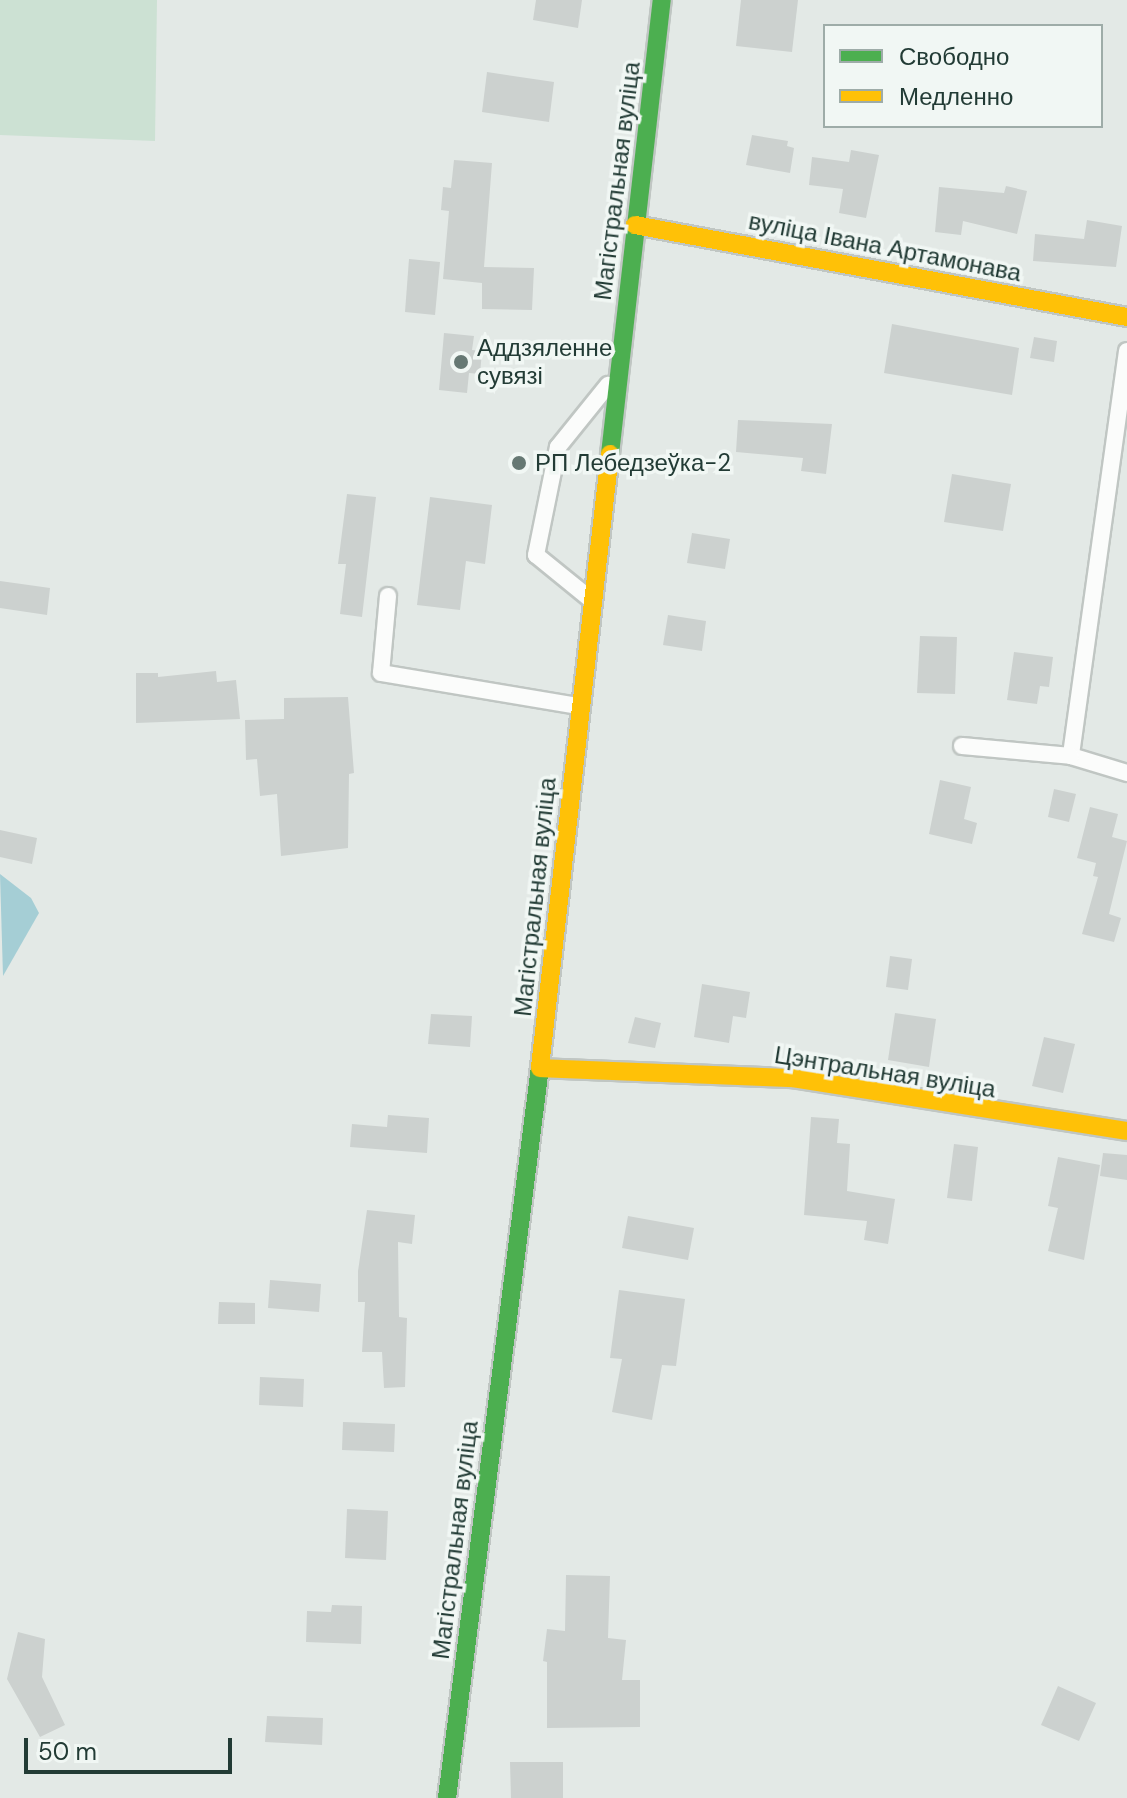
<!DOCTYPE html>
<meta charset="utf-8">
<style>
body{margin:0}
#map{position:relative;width:1127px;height:1798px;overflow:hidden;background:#e3e9e6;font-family:"DM Sans",sans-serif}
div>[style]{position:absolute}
.green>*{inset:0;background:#cce1d3}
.water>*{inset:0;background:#a5ced5}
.building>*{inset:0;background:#ccd1cf}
.roads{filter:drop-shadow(2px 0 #c0c6c3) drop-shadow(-2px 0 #c0c6c3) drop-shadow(0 2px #c0c6c3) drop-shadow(0 -2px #c0c6c3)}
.lane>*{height:16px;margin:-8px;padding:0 8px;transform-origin:8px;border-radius:8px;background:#fbfcfb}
.fast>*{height:18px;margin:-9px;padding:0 9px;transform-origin:9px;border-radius:9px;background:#4caf50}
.slow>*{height:18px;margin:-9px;padding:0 9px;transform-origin:9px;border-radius:9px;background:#ffc107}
.dots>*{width:22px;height:22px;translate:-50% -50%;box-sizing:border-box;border:4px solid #f1f7f4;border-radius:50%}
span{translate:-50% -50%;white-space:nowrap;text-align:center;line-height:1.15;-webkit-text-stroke:7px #f1f7f4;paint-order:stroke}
.street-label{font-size:24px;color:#223b35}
.poi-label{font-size:24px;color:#223b35}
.left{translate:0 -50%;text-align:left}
.legend{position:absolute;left:823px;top:24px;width:280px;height:104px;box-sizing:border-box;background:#f1f7f4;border:2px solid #9eaca8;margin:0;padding:10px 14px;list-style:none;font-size:24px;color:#223b35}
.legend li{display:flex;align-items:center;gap:16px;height:40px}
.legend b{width:40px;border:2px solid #9eaca8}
.scale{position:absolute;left:24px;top:1738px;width:208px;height:36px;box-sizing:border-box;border:4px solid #223b35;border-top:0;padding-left:10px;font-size:24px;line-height:28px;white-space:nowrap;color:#223b35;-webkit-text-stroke:6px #f1f7f4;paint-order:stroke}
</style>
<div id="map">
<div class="green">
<i style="clip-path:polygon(0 0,157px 0,155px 141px,0 135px)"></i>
</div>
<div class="water">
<i style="clip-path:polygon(0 874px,31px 898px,39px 913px,3px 976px)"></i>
</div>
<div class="building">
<i style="clip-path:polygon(536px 0,582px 0,578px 28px,533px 20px)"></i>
<i style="clip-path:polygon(741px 0,798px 0,792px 52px,736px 46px)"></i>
<i style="clip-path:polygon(487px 72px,554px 82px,549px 122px,482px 112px)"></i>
<i style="clip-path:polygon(752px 135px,788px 141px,787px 146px,794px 148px,790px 173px,746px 165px)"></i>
<i style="clip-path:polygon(851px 150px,879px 155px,866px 218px,839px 213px,843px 189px,809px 185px,812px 157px,849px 162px)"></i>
<i style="clip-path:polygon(454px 160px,492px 163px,484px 267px,534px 268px,532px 310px,482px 309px,482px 283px,443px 279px,449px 211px,441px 210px,443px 187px,451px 188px)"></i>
<i style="clip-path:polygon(1006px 186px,1027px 191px,1017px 234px,963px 221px,961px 235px,935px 232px,939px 187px,1004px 193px)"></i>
<i style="clip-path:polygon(1087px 220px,1122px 226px,1116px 267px,1033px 261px,1035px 234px,1084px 239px)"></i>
<i style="clip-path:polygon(409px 259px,440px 262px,435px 315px,405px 312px)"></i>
<i style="clip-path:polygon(892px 324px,1019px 348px,1012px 395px,884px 373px)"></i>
<i style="clip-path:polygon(444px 333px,474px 336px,472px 350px,482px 351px,480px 374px,469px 373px,467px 393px,439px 390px)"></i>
<i style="clip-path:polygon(1034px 337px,1057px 341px,1054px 362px,1030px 358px)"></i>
<i style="clip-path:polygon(738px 420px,832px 424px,826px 474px,801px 471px,803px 458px,736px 452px)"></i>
<i style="clip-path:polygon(952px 474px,1011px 484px,1003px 531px,944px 522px)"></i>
<i style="clip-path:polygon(347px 494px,376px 497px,362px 617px,340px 614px,346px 564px,338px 564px)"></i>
<i style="clip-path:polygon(430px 497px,492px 505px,485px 564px,466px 561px,460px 610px,417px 605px)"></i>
<i style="clip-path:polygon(692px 533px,730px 539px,725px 569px,687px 563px)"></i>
<i style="clip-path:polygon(0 581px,50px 588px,47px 615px,0 608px)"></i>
<i style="clip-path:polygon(668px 615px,706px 621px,702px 651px,663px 645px)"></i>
<i style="clip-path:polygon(920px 636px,957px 637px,955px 694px,917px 693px)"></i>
<i style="clip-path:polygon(1014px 652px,1053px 657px,1049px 687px,1040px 686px,1037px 704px,1007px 700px)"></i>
<i style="clip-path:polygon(216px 671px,217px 682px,236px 680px,240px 719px,136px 723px,136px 673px,158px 673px,158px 677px)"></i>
<i style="clip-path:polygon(348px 697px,354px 773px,349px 774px,348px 848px,281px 856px,277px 794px,260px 796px,257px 759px,246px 760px,245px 720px,284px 719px,284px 698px)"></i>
<i style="clip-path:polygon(940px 780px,971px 787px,964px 819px,977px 823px,972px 844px,929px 834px)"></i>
<i style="clip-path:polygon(1054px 789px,1076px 794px,1069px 822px,1048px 817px)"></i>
<i style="clip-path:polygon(1090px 807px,1118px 814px,1112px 837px,1127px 841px,1109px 914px,1121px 918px,1114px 942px,1082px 934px,1098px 877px,1093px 876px,1096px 863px,1077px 858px)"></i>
<i style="clip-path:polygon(0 830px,37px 838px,32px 864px,0 857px)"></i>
<i style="clip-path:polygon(890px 956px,912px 959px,908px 990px,886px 987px)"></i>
<i style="clip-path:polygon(702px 984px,750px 992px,746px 1018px,733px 1016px,729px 1043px,694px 1037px)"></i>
<i style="clip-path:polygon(895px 1013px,936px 1019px,929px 1067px,888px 1060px)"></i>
<i style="clip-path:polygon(431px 1014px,472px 1016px,470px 1047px,428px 1044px)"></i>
<i style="clip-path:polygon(635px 1017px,661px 1023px,655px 1048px,628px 1043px)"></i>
<i style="clip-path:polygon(1044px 1037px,1075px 1044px,1063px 1093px,1032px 1086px)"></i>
<i style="clip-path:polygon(388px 1115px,429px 1118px,427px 1153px,350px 1147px,352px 1124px,387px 1127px)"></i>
<i style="clip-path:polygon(811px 1117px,839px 1119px,837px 1143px,850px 1144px,847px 1191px,895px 1199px,888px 1244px,864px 1240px,867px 1221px,804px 1215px)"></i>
<i style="clip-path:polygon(954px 1144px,978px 1147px,972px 1201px,947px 1198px)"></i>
<i style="clip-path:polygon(1103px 1153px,1127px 1155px,1127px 1180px,1100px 1176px)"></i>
<i style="clip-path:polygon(1058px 1157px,1100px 1165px,1084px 1260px,1048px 1251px,1058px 1208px,1048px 1206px)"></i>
<i style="clip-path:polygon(367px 1210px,415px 1215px,412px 1244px,398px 1242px,399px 1317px,407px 1318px,405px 1387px,384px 1388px,382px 1352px,362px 1352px,365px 1302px,358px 1302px,358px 1271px)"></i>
<i style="clip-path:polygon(628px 1216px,694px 1228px,688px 1260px,622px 1248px)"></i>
<i style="clip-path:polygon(270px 1280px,321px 1284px,319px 1312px,268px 1308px)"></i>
<i style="clip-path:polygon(619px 1290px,685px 1299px,676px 1366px,662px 1365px,652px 1420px,612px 1412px,622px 1359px,610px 1358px)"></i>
<i style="clip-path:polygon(219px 1302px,255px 1303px,255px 1324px,218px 1324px)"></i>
<i style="clip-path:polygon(260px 1377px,304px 1379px,303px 1407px,259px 1405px)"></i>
<i style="clip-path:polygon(343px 1422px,395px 1424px,394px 1452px,342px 1450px)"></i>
<i style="clip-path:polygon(347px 1509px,388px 1511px,386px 1560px,345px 1558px)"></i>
<i style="clip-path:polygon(566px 1575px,610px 1576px,608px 1638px,626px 1640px,622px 1680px,640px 1680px,640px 1727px,547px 1728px,547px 1662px,543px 1661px,547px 1629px,565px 1631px)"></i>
<i style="clip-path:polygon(332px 1605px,362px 1606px,361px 1644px,306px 1642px,307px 1611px,331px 1612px)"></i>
<i style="clip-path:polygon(18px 1632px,45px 1639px,42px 1677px,65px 1725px,40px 1737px,7px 1679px)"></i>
<i style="clip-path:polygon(1058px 1686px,1096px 1703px,1079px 1741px,1041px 1725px)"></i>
<i style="clip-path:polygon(267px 1716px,323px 1718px,322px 1745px,265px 1742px)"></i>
<i style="clip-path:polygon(510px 1762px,563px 1762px,563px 1798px,511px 1798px)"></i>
</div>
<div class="roads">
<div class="lane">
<i style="left:1127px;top:351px;width:409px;rotate:97.9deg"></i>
<i style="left:1071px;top:756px;width:59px;rotate:16.9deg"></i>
<i style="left:388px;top:596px;width:77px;rotate:95.2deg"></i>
<i style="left:381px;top:673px;width:200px;rotate:9.5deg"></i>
<i style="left:589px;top:598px;width:68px;rotate:-140.9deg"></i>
<i style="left:536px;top:555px;width:110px;rotate:-78.5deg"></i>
<i style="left:558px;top:447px;width:80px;rotate:-51.1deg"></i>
<i style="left:962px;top:746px;width:109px;rotate:5.2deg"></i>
</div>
<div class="fast">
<i style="left:610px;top:454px;width:457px;rotate:-83.5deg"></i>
<i style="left:447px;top:1798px;width:737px;rotate:-82.75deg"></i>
</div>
<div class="slow">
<i style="left:635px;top:225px;width:501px;rotate:10.59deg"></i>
<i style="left:540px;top:1067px;width:617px;rotate:-83.49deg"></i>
<i style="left:540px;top:1068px;width:252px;rotate:2.3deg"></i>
<i style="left:792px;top:1078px;width:339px;rotate:9deg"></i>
</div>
</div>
<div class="dots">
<i style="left:461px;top:362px;background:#667873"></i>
<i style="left:519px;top:463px;background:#667873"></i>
</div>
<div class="street-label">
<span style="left:617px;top:181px;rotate:-83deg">Магістральная вуліца</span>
<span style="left:885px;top:247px;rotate:11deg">вуліца Івана Артамонава</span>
<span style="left:535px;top:897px;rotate:-84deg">Магістральная вуліца</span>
<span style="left:885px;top:1072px;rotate:9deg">Цэнтральная вуліца</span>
<span style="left:455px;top:1540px;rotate:-83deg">Магістральная вуліца</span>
</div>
<div class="poi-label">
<span class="left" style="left:477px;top:362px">Аддзяленне<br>сувязі</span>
<span class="left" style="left:535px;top:463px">РП Лебедзеўка-2</span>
</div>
<ul class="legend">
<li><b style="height:10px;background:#4caf50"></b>Свободно</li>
<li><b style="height:10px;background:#ffc107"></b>Медленно</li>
</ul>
<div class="scale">50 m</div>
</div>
